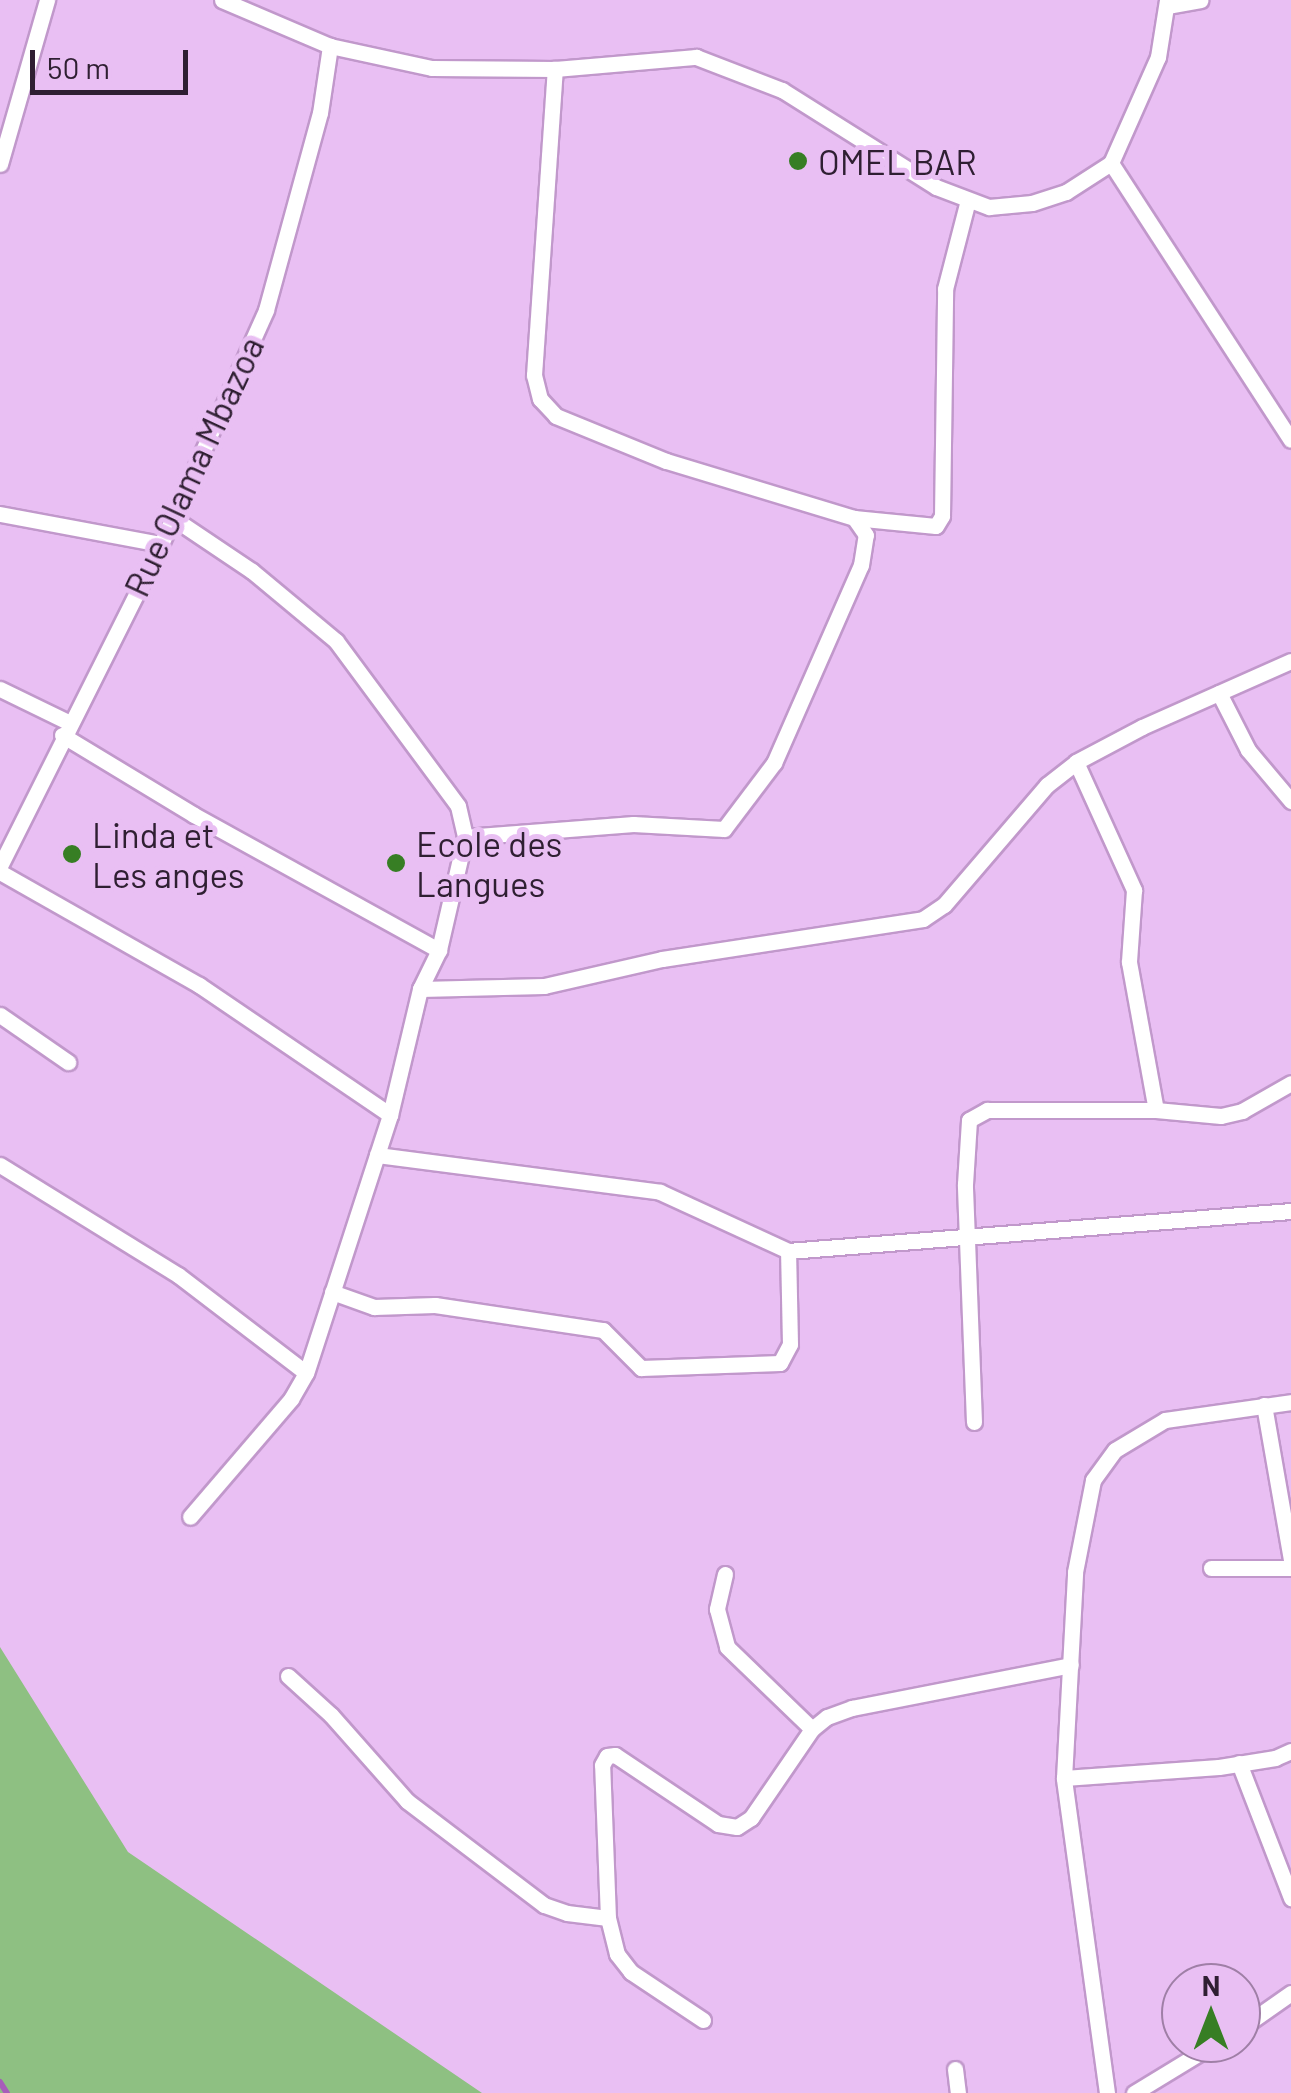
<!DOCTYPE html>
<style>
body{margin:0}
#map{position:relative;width:1291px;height:2093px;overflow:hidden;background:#e9bff3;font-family:Barlow,sans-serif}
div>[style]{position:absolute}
.green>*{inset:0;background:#8ec082}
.stream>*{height:6px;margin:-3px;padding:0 3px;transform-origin:3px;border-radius:3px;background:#a75db9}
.roads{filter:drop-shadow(2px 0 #c198cb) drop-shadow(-2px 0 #c198cb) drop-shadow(0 2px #c198cb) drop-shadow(0 -2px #c198cb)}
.street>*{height:15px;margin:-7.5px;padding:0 7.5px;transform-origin:7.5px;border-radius:7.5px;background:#fff}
.dots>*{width:28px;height:28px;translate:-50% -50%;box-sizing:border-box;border:5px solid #e9bff3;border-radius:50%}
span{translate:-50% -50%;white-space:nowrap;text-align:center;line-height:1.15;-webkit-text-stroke:10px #e9bff3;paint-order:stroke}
.poi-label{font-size:35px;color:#2f1f32}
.left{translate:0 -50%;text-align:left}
.street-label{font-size:35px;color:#2f1f32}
.north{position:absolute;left:1161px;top:1963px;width:100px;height:100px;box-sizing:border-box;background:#e9bff3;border:2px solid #9f7fa6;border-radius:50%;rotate:0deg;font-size:28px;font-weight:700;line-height:40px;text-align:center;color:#2f1f32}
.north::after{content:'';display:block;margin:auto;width:35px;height:45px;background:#377e24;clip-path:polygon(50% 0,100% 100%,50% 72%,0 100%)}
.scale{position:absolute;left:30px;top:50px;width:158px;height:45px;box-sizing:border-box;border:5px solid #2f1f32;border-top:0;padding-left:12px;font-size:30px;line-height:35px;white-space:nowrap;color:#2f1f32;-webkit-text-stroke:8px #e9bff3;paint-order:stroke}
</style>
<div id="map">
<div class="green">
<i style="clip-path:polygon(0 1647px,128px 1852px,482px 2093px,0 2093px)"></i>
</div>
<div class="stream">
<i style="left:0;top:2082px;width:13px;rotate:58deg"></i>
</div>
<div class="roads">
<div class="street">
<i style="left:222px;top:0;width:117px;rotate:23.1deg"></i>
<i style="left:330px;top:46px;width:104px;rotate:12.2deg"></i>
<i style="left:432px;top:68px;width:123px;rotate:0.5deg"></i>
<i style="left:555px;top:69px;width:142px;rotate:-4.9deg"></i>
<i style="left:696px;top:57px;width:92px;rotate:21deg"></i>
<i style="left:782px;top:90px;width:182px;rotate:32.2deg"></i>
<i style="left:936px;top:187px;width:57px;rotate:20.7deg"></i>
<i style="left:989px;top:207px;width:43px;rotate:-5.3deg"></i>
<i style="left:1032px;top:203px;width:36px;rotate:-18deg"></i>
<i style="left:1066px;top:192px;width:54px;rotate:-32.8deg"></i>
<i style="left:1111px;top:163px;width:116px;rotate:-66.1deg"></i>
<i style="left:1158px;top:57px;width:58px;rotate:-81deg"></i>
<i style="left:1167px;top:6px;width:34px;rotate:-10deg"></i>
<i style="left:1111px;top:163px;width:330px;rotate:57deg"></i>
<i style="left:0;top:164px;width:171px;rotate:-74deg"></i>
<i style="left:0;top:514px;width:164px;rotate:10.6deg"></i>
<i style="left:173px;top:518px;width:95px;rotate:33.9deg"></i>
<i style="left:252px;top:571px;width:109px;rotate:39.8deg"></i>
<i style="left:336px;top:641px;width:205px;rotate:53.5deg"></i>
<i style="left:458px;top:806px;width:32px;rotate:77deg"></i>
<i style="left:465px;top:837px;width:116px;rotate:103deg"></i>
<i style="left:439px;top:950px;width:43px;rotate:116deg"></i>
<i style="left:420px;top:989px;width:130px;rotate:103.4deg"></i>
<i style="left:390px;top:1115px;width:271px;rotate:108deg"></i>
<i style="left:306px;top:1373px;width:30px;rotate:120deg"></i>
<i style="left:291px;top:1399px;width:155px;rotate:130.6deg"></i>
<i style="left:854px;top:518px;width:82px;rotate:5.6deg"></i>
<i style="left:936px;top:526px;width:12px;rotate:-59deg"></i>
<i style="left:942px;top:516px;width:227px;rotate:-89.2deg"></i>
<i style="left:945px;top:289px;width:92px;rotate:-75.5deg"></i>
<i style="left:0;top:689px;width:76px;rotate:25.9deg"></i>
<i style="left:1219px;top:693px;width:64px;rotate:63deg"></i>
<i style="left:1248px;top:750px;width:67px;rotate:49.9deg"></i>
<i style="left:62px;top:735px;width:154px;rotate:31.2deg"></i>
<i style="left:194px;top:815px;width:280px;rotate:28.9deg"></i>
<i style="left:1076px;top:762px;width:141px;rotate:65.6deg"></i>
<i style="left:1134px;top:890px;width:72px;rotate:94deg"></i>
<i style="left:1129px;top:962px;width:150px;rotate:79.7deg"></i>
<i style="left:465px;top:837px;width:169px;rotate:-4.4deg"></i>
<i style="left:633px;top:824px;width:91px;rotate:3.1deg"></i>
<i style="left:724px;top:829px;width:83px;rotate:-52.9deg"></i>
<i style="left:774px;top:763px;width:216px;rotate:-66.3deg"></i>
<i style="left:861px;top:565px;width:30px;rotate:-81deg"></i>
<i style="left:866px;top:535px;width:21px;rotate:-125deg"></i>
<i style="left:854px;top:518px;width:196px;rotate:-163.1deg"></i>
<i style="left:666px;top:461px;width:119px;rotate:-157.8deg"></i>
<i style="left:556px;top:416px;width:23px;rotate:-133deg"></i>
<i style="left:540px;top:399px;width:25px;rotate:-104deg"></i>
<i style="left:534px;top:375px;width:307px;rotate:-86.1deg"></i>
<i style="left:0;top:866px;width:360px;rotate:-63.4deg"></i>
<i style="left:161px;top:544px;width:256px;rotate:-65.8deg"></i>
<i style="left:266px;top:310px;width:204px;rotate:-74.7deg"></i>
<i style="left:320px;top:113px;width:68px;rotate:-81.5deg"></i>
<i style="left:0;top:872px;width:229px;rotate:29.6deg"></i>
<i style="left:199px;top:985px;width:231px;rotate:34.2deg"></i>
<i style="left:420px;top:989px;width:124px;rotate:-1.4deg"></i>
<i style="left:544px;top:986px;width:121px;rotate:-12.9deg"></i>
<i style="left:662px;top:959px;width:264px;rotate:-8.7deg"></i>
<i style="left:923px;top:919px;width:25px;rotate:-34deg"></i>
<i style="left:944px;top:905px;width:158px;rotate:-49.4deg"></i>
<i style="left:1047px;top:785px;width:37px;rotate:-38deg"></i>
<i style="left:1076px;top:762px;width:75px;rotate:-27.9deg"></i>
<i style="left:1142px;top:727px;width:163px;rotate:-23.9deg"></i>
<i style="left:0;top:1015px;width:83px;rotate:34.7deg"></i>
<i style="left:377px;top:1155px;width:285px;rotate:7.4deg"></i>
<i style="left:660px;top:1192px;width:141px;rotate:24.7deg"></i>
<i style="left:0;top:1165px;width:209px;rotate:31.7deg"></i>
<i style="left:178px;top:1275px;width:161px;rotate:37.4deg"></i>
<i style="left:332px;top:1292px;width:45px;rotate:19.7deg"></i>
<i style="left:374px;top:1307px;width:61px;rotate:-1.9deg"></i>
<i style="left:435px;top:1305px;width:170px;rotate:8.5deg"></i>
<i style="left:603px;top:1330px;width:54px;rotate:45deg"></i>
<i style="left:641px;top:1368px;width:139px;rotate:-2.1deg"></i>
<i style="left:780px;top:1363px;width:21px;rotate:-62deg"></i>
<i style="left:790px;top:1344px;width:93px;rotate:-91.2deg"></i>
<i style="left:788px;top:1251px;width:505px;rotate:-4.55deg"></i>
<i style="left:1264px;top:1405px;width:156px;rotate:80.1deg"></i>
<i style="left:974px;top:1422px;width:238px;rotate:-92.2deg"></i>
<i style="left:965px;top:1184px;width:64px;rotate:-86.4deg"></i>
<i style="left:969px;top:1120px;width:21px;rotate:-29deg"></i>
<i style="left:987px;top:1110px;width:169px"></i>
<i style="left:1156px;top:1110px;width:65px;rotate:5.3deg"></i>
<i style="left:1221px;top:1116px;width:22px;rotate:-13deg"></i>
<i style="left:1242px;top:1111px;width:56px;rotate:-29.7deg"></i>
<i style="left:1211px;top:1568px;width:80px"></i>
<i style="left:725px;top:1574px;width:36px;rotate:103deg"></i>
<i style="left:717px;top:1609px;width:39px;rotate:75deg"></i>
<i style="left:727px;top:1647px;width:118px;rotate:44deg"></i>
<i style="left:288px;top:1676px;width:58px;rotate:42.2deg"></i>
<i style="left:331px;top:1715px;width:115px;rotate:48.5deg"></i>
<i style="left:407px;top:1801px;width:172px;rotate:37.2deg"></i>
<i style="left:544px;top:1905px;width:24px;rotate:19deg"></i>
<i style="left:567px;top:1913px;width:41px;rotate:7deg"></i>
<i style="left:1239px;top:1763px;width:145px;rotate:68.9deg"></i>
<i style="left:1064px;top:1778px;width:155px;rotate:-4.1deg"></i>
<i style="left:1219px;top:1767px;width:57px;rotate:-9.1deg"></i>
<i style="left:1275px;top:1758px;width:17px;rotate:-24deg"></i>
<i style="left:703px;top:2020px;width:87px;rotate:-146.3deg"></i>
<i style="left:631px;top:1972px;width:23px;rotate:-128deg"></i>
<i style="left:617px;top:1954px;width:37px;rotate:-104deg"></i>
<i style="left:608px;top:1918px;width:153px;rotate:-92.2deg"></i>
<i style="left:602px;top:1765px;width:10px;rotate:-61deg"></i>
<i style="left:607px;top:1756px;width:8px;rotate:-7deg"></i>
<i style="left:615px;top:1755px;width:124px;rotate:33.8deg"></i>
<i style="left:718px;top:1824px;width:19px;rotate:9deg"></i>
<i style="left:737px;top:1827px;width:17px;rotate:-33deg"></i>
<i style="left:751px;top:1818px;width:108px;rotate:-55.6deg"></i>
<i style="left:812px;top:1729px;width:19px;rotate:-39deg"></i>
<i style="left:827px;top:1717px;width:27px;rotate:-20deg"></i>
<i style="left:852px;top:1708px;width:223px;rotate:-11.1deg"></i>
<i style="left:1241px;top:2028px;width:61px;rotate:-35deg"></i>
<i style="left:955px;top:2069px;width:24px;rotate:83deg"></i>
<i style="left:1107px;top:2093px;width:318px;rotate:-97.8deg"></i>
<i style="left:1064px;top:1778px;width:206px;rotate:-86.9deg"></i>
<i style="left:1075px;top:1572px;width:94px;rotate:-78.9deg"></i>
<i style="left:1093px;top:1480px;width:37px;rotate:-54deg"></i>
<i style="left:1115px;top:1450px;width:58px;rotate:-31deg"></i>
<i style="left:1165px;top:1420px;width:127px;rotate:-8.1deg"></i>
<i style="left:1134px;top:2093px;width:96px;rotate:-31.4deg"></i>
</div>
</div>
<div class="dots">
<i style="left:798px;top:161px;background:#377e24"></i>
<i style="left:72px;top:854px;background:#377e24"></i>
<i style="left:396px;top:863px;background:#377e24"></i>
</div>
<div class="poi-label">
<span class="left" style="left:818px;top:161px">OMEL BAR</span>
<span class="left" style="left:92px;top:854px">Linda et<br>Les anges</span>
<span class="left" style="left:416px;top:863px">Ecole des<br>Langues</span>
</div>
<div class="street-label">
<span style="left:193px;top:466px;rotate:-65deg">Rue Olama Mbazoa</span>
</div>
<div class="north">N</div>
<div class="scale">50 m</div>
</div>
